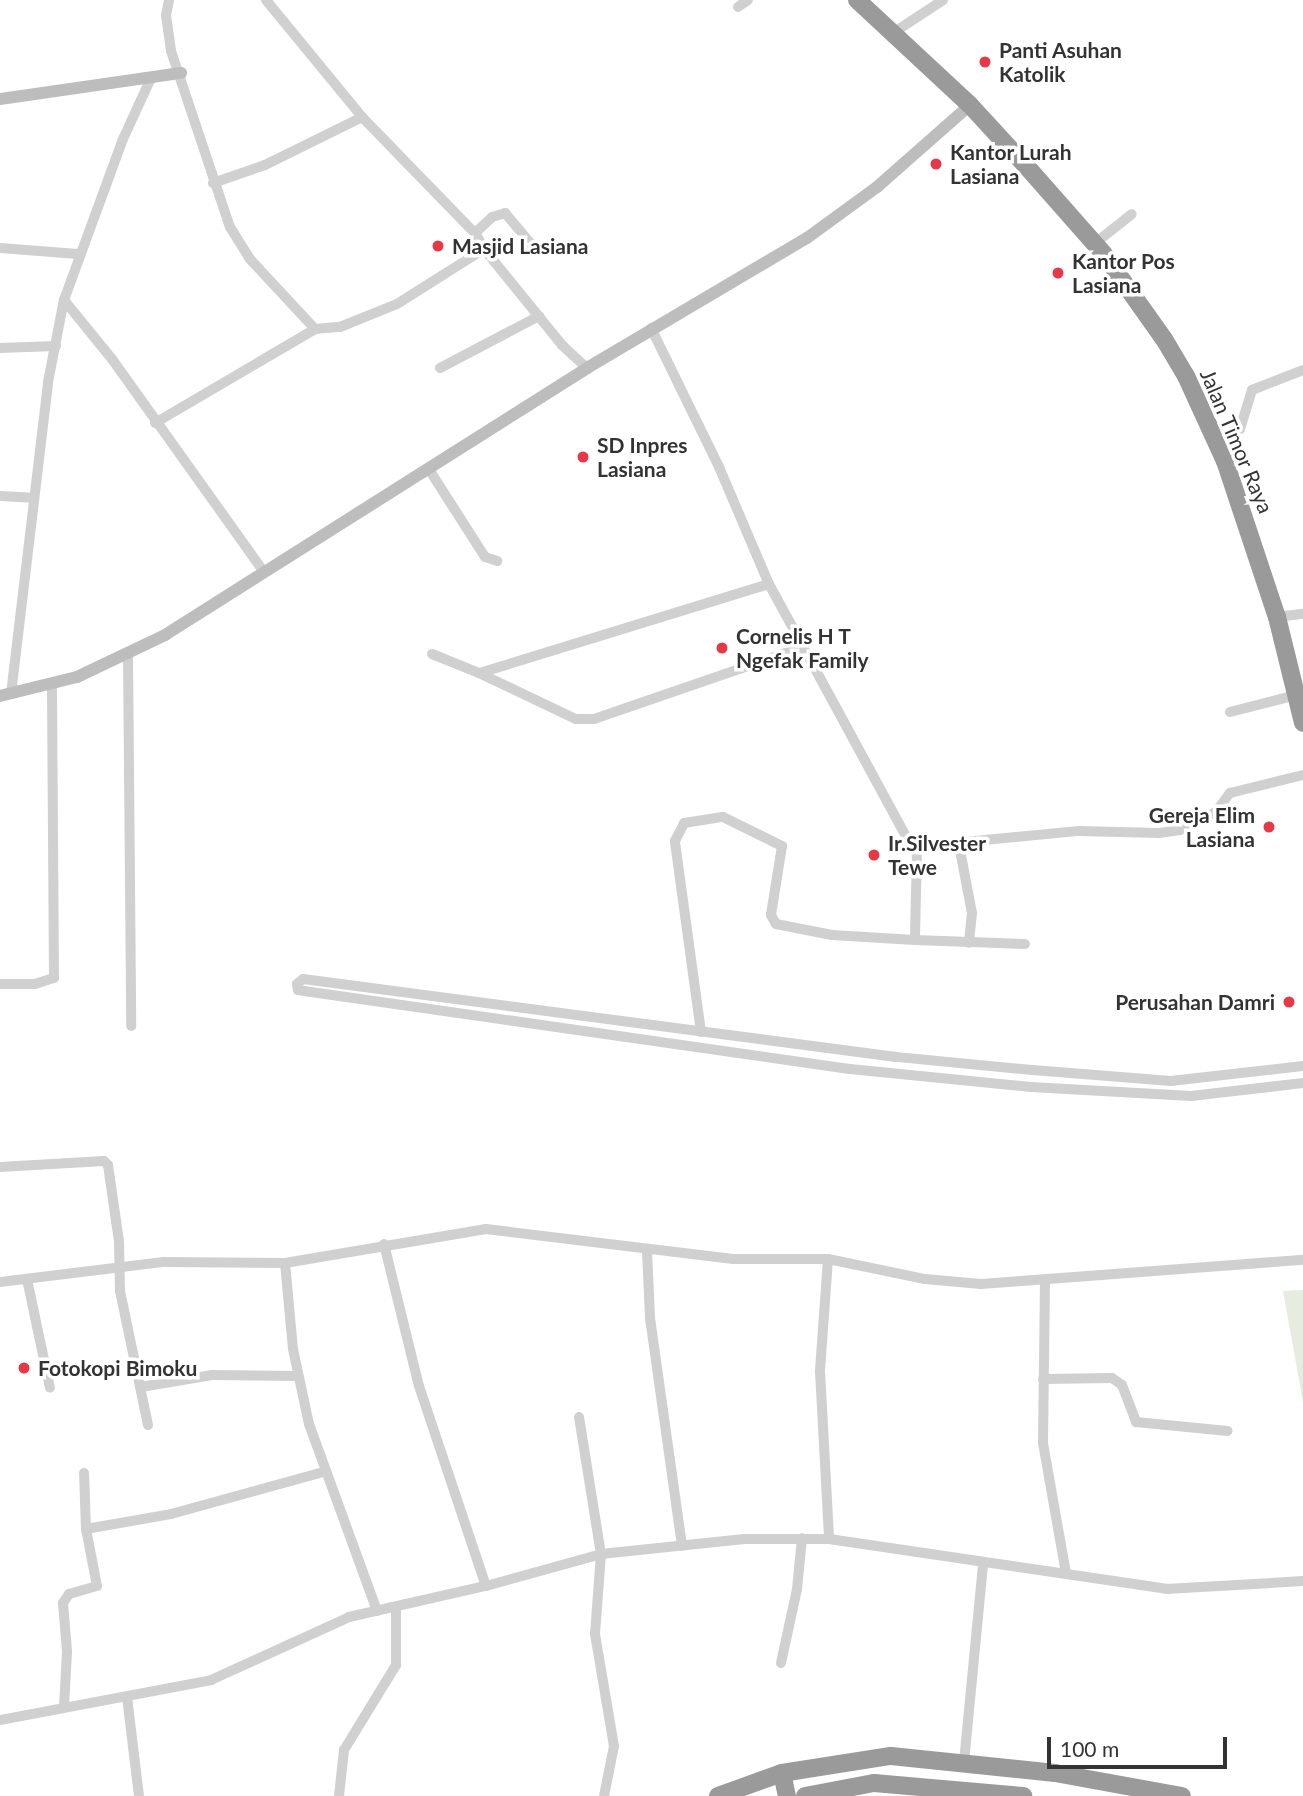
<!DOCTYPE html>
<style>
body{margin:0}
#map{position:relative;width:1303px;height:1796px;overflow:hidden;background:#fff;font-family:Lato,sans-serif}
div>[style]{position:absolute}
.green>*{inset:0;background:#e6ecdf}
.street>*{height:10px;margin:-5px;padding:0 5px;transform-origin:5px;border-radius:5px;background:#d0d0d0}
.secondary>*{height:12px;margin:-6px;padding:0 6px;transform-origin:6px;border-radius:6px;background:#bdbdbd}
.highway>*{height:18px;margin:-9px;padding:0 9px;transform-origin:9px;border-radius:9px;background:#9a9a9a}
.dots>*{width:19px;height:19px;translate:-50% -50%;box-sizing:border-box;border:4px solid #fff;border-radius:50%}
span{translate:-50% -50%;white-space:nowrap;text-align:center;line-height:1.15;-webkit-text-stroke:7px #fff;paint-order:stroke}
.poi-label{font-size:21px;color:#333;font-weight:700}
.left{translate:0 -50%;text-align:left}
.right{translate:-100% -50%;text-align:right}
.street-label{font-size:21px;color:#333}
.scale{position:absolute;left:1047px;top:1737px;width:180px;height:32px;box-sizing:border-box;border:4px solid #333;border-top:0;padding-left:9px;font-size:21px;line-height:24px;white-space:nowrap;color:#333;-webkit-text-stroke:5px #fff;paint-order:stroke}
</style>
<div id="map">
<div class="green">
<i style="clip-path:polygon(1303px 1290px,1303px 1402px,1283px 1291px)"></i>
</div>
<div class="street">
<i style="left:169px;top:0;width:15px;rotate:101deg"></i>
<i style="left:166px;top:15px;width:36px;rotate:82deg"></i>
<i style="left:171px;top:51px;width:186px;rotate:71.5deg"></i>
<i style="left:230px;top:227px;width:38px;rotate:58deg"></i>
<i style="left:250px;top:259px;width:96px;rotate:47.1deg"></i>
<i style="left:315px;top:329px;width:25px;rotate:-5deg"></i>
<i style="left:340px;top:327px;width:61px;rotate:-22deg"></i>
<i style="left:397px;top:304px;width:103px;rotate:-32.3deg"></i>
<i style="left:484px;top:249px;width:124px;rotate:50.9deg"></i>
<i style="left:562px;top:345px;width:34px;rotate:43deg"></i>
<i style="left:266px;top:0;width:151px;rotate:50.6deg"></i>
<i style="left:362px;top:117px;width:162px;rotate:45.8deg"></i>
<i style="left:738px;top:7px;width:12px;rotate:-35deg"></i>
<i style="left:893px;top:33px;width:60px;rotate:-33.4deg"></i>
<i style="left:213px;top:183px;width:55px;rotate:-19.1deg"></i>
<i style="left:265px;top:165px;width:108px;rotate:-26.3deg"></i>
<i style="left:1094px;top:244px;width:48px;rotate:-38.3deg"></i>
<i style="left:0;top:248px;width:78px;rotate:4.4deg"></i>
<i style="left:484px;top:249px;width:18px;rotate:-119deg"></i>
<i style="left:475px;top:233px;width:23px;rotate:-43deg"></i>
<i style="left:492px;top:217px;width:14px;rotate:-17deg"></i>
<i style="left:505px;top:213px;width:51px;rotate:49.8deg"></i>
<i style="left:64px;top:300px;width:76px;rotate:50.9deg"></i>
<i style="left:112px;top:359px;width:262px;rotate:54.5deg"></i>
<i style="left:651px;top:328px;width:155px;rotate:63.9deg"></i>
<i style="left:719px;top:467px;width:127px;rotate:66.9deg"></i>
<i style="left:769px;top:584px;width:299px;rotate:61.5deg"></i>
<i style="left:912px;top:847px;width:168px;rotate:-5.5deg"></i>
<i style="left:1079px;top:831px;width:80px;rotate:1.4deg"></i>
<i style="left:1159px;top:833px;width:21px;rotate:-8deg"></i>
<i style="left:1180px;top:830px;width:40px;rotate:-26.6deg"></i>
<i style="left:1216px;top:812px;width:24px;rotate:-54deg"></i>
<i style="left:1230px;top:793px;width:75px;rotate:-13.9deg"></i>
<i style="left:0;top:348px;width:56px;rotate:-2deg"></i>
<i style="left:440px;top:368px;width:112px;rotate:-27.7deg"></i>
<i style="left:155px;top:423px;width:186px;rotate:-30.4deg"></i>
<i style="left:1216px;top:439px;width:26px;rotate:-23deg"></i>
<i style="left:1240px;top:429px;width:41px;rotate:-72.9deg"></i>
<i style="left:1252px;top:390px;width:55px;rotate:-21.4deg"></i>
<i style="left:430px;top:471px;width:102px;rotate:57.4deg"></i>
<i style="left:485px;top:557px;width:13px;rotate:18deg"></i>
<i style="left:0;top:496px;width:33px;rotate:3deg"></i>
<i style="left:769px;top:584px;width:303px;rotate:162.9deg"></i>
<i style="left:479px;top:673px;width:107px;rotate:25.4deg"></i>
<i style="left:576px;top:719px;width:18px"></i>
<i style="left:594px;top:719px;width:221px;rotate:-19deg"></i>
<i style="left:1277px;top:617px;width:26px;rotate:-7deg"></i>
<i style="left:432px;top:654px;width:51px;rotate:22deg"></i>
<i style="left:128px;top:655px;width:371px;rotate:89.5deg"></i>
<i style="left:11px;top:694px;width:314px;rotate:-83.2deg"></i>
<i style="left:48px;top:382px;width:84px;rotate:-79deg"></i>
<i style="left:64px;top:300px;width:171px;rotate:-69.9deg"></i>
<i style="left:123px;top:139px;width:67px;rotate:-65.3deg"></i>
<i style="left:1230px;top:712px;width:68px;rotate:-14.4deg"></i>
<i style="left:959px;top:845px;width:69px;rotate:79.2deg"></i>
<i style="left:972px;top:913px;width:30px;rotate:96deg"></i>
<i style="left:917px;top:849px;width:91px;rotate:91.3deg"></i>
<i style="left:915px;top:940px;width:110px;rotate:2.1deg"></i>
<i style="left:0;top:984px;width:35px"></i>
<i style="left:35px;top:984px;width:20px;rotate:-18deg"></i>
<i style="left:54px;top:978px;width:292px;rotate:-90.4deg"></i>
<i style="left:701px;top:1032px;width:193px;rotate:-97.8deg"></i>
<i style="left:675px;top:841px;width:20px;rotate:-63deg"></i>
<i style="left:684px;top:823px;width:39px;rotate:-9deg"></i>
<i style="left:723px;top:817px;width:66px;rotate:26.2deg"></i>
<i style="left:782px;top:846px;width:70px;rotate:99.1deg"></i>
<i style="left:771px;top:915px;width:10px;rotate:61deg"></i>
<i style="left:776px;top:924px;width:57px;rotate:11.1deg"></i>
<i style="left:832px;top:935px;width:83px;rotate:3.4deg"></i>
<i style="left:1303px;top:1066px;width:133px;rotate:173.5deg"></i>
<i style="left:1171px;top:1081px;width:139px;rotate:-175.5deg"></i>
<i style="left:1032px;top:1070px;width:137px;rotate:-174.5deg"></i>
<i style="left:896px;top:1057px;width:598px;rotate:-172.51deg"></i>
<i style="left:303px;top:979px;width:8px;rotate:140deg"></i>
<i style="left:297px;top:984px;width:6px;rotate:81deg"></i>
<i style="left:298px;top:990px;width:13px;rotate:9deg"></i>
<i style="left:311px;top:992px;width:544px;rotate:8.13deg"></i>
<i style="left:850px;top:1069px;width:182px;rotate:5.7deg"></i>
<i style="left:1031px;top:1087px;width:160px;rotate:3.2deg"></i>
<i style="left:1191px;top:1096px;width:113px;rotate:-6.6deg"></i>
<i style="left:0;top:1167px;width:104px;rotate:-3.3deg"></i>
<i style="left:104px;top:1161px;width:6px;rotate:45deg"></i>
<i style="left:108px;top:1165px;width:77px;rotate:81.8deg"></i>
<i style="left:119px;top:1241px;width:50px;rotate:88.9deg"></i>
<i style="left:120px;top:1291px;width:137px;rotate:78.2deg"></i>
<i style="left:384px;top:1244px;width:146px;rotate:76.2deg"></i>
<i style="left:419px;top:1386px;width:211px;rotate:71.5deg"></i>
<i style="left:647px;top:1251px;width:67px;rotate:87.4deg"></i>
<i style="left:650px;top:1318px;width:230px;rotate:82deg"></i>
<i style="left:828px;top:1259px;width:112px;rotate:94.1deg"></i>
<i style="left:820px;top:1371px;width:168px;rotate:86.9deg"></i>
<i style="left:285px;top:1263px;width:86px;rotate:84.7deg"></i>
<i style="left:293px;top:1349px;width:77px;rotate:78deg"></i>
<i style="left:309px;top:1424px;width:199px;rotate:70deg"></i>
<i style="left:27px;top:1279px;width:111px;rotate:78.1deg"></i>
<i style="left:1045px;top:1280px;width:163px;rotate:90.7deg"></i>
<i style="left:1043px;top:1443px;width:133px;rotate:80deg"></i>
<i style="left:0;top:1282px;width:165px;rotate:-7deg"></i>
<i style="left:164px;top:1262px;width:121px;rotate:0.5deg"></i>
<i style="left:285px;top:1263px;width:204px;rotate:-9.6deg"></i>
<i style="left:486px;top:1229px;width:249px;rotate:6.9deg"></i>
<i style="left:733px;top:1259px;width:95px"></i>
<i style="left:828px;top:1259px;width:99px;rotate:11.7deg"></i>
<i style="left:925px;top:1279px;width:56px;rotate:5.1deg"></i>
<i style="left:981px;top:1284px;width:323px;rotate:-4.3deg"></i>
<i style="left:1043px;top:1379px;width:69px;rotate:-0.8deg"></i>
<i style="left:1112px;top:1378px;width:12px;rotate:35deg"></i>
<i style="left:1122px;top:1385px;width:40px;rotate:69deg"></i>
<i style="left:1136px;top:1422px;width:92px;rotate:5.6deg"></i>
<i style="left:141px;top:1387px;width:72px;rotate:-9.6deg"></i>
<i style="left:212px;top:1375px;width:85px;rotate:0.7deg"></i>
<i style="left:579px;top:1417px;width:139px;rotate:80.9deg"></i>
<i style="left:601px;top:1554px;width:80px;rotate:94.3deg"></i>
<i style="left:595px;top:1634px;width:114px;rotate:80.4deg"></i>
<i style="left:614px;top:1746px;width:51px;rotate:101.3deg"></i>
<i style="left:86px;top:1529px;width:86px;rotate:-10deg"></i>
<i style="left:171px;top:1514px;width:159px;rotate:-15.4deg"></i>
<i style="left:781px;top:1663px;width:76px;rotate:-77.8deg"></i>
<i style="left:797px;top:1589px;width:51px;rotate:-84.4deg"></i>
<i style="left:127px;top:1697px;width:100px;rotate:83.1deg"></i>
<i style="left:64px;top:1707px;width:56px;rotate:-86.9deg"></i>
<i style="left:67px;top:1651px;width:48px;rotate:-94.8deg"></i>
<i style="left:63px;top:1603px;width:11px;rotate:-56deg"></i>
<i style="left:69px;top:1594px;width:29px;rotate:-16deg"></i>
<i style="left:97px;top:1586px;width:58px;rotate:-100.9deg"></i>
<i style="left:86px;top:1529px;width:56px;rotate:-92deg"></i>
<i style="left:0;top:1720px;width:215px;rotate:-10.7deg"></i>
<i style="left:211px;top:1680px;width:152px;rotate:-24.5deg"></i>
<i style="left:349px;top:1617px;width:140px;rotate:-12.8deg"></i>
<i style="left:486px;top:1586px;width:119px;rotate:-15.5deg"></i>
<i style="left:601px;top:1554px;width:144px;rotate:-6deg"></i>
<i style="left:744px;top:1539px;width:85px"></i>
<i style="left:829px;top:1539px;width:341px;rotate:8.4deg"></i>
<i style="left:1166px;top:1589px;width:137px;rotate:-3.3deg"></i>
<i style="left:964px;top:1762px;width:200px;rotate:-84.5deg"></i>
<i style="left:339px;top:1796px;width:46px;rotate:-83.8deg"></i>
<i style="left:344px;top:1750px;width:100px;rotate:-58.5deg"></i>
<i style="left:396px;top:1665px;width:58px;rotate:-90deg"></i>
</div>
<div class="secondary">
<i style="left:0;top:99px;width:183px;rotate:-8.2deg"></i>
<i style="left:0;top:696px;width:79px;rotate:-13.9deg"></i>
<i style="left:77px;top:677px;width:98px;rotate:-25.5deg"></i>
<i style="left:165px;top:635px;width:499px;rotate:-32.3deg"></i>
<i style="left:587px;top:368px;width:256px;rotate:-30.6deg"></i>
<i style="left:807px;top:238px;width:87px;rotate:-36.1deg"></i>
<i style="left:877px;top:187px;width:124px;rotate:-41.4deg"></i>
</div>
<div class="highway">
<i style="left:857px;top:0;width:154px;rotate:42.9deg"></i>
<i style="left:970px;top:105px;width:86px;rotate:47.4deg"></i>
<i style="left:1028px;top:168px;width:113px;rotate:48.6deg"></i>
<i style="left:1103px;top:253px;width:105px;rotate:54.7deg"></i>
<i style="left:1164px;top:339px;width:43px;rotate:59.3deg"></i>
<i style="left:1186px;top:376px;width:94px;rotate:65.4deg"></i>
<i style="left:1225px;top:461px;width:164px;rotate:71.6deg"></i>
<i style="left:1277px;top:617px;width:109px;rotate:76.2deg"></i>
<i style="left:782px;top:1773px;width:24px;rotate:78deg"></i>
<i style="left:718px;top:1796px;width:68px;rotate:-19.8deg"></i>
<i style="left:782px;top:1773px;width:110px;rotate:-8.9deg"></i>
<i style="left:891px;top:1756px;width:165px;rotate:5.9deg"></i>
<i style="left:1055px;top:1773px;width:129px;rotate:10.3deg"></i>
<i style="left:805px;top:1796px;width:70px;rotate:-10.7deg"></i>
<i style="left:874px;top:1783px;width:150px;rotate:5deg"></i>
</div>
<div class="dots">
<i style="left:985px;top:62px;background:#e63946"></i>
<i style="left:936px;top:164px;background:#e63946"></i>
<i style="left:438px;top:246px;background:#e63946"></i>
<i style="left:1058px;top:273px;background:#e63946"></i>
<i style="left:583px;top:457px;background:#e63946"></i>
<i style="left:722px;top:648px;background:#e63946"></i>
<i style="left:1269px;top:827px;background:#e63946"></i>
<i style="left:874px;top:855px;background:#e63946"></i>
<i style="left:1289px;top:1002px;background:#e63946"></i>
<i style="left:24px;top:1368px;background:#e63946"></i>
</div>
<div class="poi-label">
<span class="left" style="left:999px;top:62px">Panti Asuhan<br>Katolik</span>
<span class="left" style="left:950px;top:164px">Kantor Lurah<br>Lasiana</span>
<span class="left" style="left:452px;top:246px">Masjid Lasiana</span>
<span class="left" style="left:1072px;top:273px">Kantor Pos<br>Lasiana</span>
<span class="left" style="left:597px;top:457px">SD Inpres<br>Lasiana</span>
<span class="left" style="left:736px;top:648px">Cornelis H T<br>Ngefak Family</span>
<span class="right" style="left:1255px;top:827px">Gereja Elim<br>Lasiana</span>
<span class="left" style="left:888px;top:855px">Ir.Silvester<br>Tewe</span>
<span class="right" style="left:1275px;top:1002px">Perusahan Damri</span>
<span class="left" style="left:38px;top:1368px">Fotokopi Bimoku</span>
</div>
<div class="street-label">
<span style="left:1237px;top:441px;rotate:67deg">Jalan Timor Raya</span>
</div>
<div class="scale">100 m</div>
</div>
